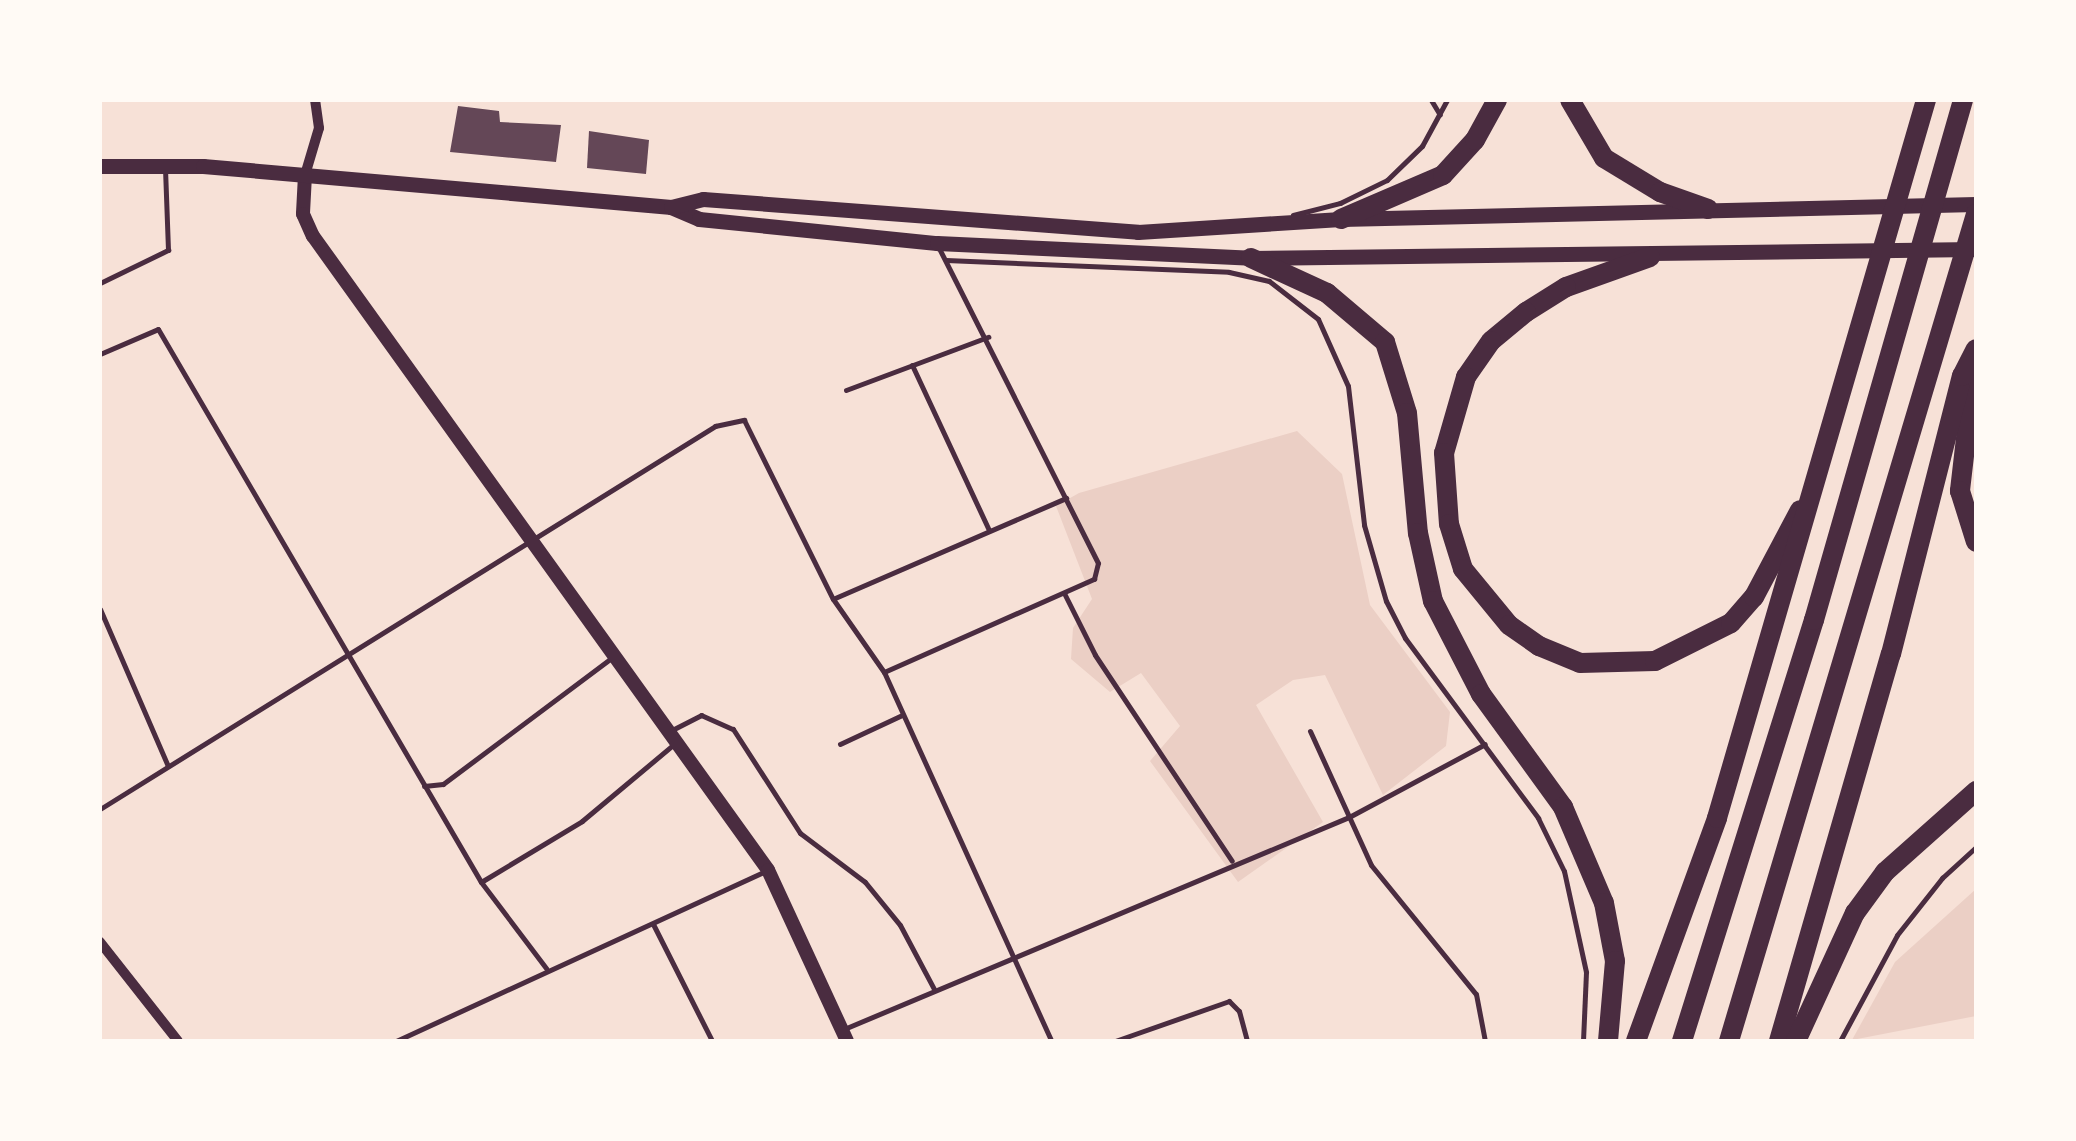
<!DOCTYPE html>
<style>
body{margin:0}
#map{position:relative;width:2076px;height:1141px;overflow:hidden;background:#f7e1d7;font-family:Spectral,serif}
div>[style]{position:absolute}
.green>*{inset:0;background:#ebcfc5}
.building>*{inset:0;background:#644757}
.service>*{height:5px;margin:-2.5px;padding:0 2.5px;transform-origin:2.5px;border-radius:2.5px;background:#4a2c40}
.minor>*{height:10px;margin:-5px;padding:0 5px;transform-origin:5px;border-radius:5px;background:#4a2c40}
.tertiary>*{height:14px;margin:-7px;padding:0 7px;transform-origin:7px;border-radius:7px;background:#4a2c40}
.secondary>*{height:15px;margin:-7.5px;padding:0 7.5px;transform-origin:7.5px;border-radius:7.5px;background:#4a2c40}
.motorway>*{height:20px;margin:-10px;padding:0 10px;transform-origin:10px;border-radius:10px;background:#4a2c40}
span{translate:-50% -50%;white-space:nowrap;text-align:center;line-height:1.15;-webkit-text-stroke:9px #fffaf5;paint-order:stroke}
.frame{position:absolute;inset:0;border:102px solid #fffaf5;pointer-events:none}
</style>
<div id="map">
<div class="green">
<i style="clip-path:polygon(1297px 431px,1342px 474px,1370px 605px,1450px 712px,1446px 746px,1383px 795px,1325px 675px,1293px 680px,1256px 705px,1323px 822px,1238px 882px,1150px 761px,1180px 726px,1141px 673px,1110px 692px,1071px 659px,1073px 628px,1092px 599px,1056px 506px,1079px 493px)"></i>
<i style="clip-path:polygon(1976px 889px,1976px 1016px,1852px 1040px,1895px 962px)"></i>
</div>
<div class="building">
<i style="clip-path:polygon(458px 106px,499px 111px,500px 122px,561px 125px,556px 162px,450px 152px)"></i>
<i style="clip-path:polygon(589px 131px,649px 140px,646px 174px,587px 168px)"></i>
</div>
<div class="service">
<i style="left:1431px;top:100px;width:17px;rotate:59deg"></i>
<i style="left:1293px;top:215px;width:49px;rotate:-14.3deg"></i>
<i style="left:1340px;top:203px;width:52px;rotate:-26.1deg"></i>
<i style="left:1387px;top:180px;width:49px;rotate:-44.2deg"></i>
<i style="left:1422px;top:146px;width:52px;rotate:-61.5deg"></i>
<i style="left:946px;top:260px;width:283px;rotate:2.4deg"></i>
<i style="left:1229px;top:272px;width:41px;rotate:12.7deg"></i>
<i style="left:1269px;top:281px;width:62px;rotate:37.8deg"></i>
<i style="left:1318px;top:319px;width:73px;rotate:65.9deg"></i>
<i style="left:1348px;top:386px;width:140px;rotate:83.4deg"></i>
<i style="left:1364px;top:525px;width:79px;rotate:73.9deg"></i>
<i style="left:1386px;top:601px;width:42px;rotate:62.8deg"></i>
<i style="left:1405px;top:638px;width:224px;rotate:53.5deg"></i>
<i style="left:1538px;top:818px;width:59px;rotate:63.9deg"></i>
<i style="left:1564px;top:871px;width:103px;rotate:77.7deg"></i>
<i style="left:1586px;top:972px;width:69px;rotate:92.5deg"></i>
<i style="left:100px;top:283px;width:76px;rotate:-25.9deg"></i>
<i style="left:168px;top:250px;width:81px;rotate:-92.1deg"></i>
<i style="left:100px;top:354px;width:63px;rotate:-23.3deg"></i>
<i style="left:158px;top:329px;width:640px;rotate:59.71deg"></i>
<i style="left:481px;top:882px;width:108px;rotate:52.9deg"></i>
<i style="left:912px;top:365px;width:182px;rotate:65deg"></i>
<i style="left:846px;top:390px;width:152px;rotate:-20.5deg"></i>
<i style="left:1064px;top:593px;width:69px;rotate:63.4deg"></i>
<i style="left:1095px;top:655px;width:247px;rotate:56.4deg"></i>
<i style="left:835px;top:598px;width:252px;rotate:-23.4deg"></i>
<i style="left:100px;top:609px;width:171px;rotate:66.6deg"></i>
<i style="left:884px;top:672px;width:230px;rotate:-23.9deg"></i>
<i style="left:1094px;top:579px;width:16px;rotate:-76deg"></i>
<i style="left:1098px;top:563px;width:355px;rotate:-116.8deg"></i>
<i style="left:672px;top:730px;width:33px;rotate:-27deg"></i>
<i style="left:701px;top:715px;width:35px;rotate:24deg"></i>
<i style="left:733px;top:729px;width:124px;rotate:57.2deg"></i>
<i style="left:800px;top:833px;width:81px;rotate:37deg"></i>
<i style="left:865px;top:882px;width:55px;rotate:50.9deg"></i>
<i style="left:900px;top:925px;width:72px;rotate:62deg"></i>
<i style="left:1310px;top:731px;width:147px;rotate:65.5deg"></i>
<i style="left:1371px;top:865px;width:166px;rotate:50.9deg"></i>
<i style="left:1476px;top:994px;width:48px;rotate:79.2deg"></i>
<i style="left:840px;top:744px;width:68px;rotate:-25.1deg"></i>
<i style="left:424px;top:786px;width:19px;rotate:-6deg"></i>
<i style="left:443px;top:784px;width:214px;rotate:-36.8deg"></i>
<i style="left:100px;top:809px;width:725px;rotate:-31.91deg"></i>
<i style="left:715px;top:426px;width:30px;rotate:-12deg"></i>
<i style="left:744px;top:420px;width:200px;rotate:63.6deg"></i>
<i style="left:833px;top:599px;width:89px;rotate:55.1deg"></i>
<i style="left:884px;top:672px;width:405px;rotate:65.6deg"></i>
<i style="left:481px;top:882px;width:118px;rotate:-31.1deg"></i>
<i style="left:582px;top:821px;width:119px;rotate:-39.9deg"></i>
<i style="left:653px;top:924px;width:131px;rotate:63.2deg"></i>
<i style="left:844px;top:1029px;width:548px;rotate:-22.77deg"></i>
<i style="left:1349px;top:817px;width:154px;rotate:-28.2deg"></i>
<i style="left:396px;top:1041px;width:405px;rotate:-24.7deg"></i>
<i style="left:1115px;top:1041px;width:121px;rotate:-19.3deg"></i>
<i style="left:1229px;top:1001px;width:14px;rotate:45deg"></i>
<i style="left:1239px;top:1011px;width:31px;rotate:75deg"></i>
<i style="left:1840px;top:1041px;width:120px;rotate:-61.7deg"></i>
<i style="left:1897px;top:935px;width:73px;rotate:-51.7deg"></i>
<i style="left:1942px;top:878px;width:46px;rotate:-42.4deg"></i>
</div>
<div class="minor">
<i style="left:305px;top:175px;width:49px;rotate:-73.4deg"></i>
<i style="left:319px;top:128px;width:28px;rotate:-98deg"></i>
<i style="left:100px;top:942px;width:126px;rotate:51.8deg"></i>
</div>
<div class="tertiary">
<i style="left:305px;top:175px;width:39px;rotate:93deg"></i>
<i style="left:303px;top:214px;width:24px;rotate:66deg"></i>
<i style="left:313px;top:236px;width:780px;rotate:54.33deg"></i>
<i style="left:768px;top:870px;width:188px;rotate:65.2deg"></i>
</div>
<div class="secondary">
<i style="left:100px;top:166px;width:103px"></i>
<i style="left:203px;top:166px;width:470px;rotate:5deg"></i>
<i style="left:671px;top:207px;width:30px;rotate:23deg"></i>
<i style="left:699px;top:219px;width:239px;rotate:5.8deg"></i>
<i style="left:937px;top:243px;width:314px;rotate:2.7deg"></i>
<i style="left:1251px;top:258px;width:725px;rotate:-0.71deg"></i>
<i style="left:671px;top:207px;width:33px;rotate:-14deg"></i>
<i style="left:703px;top:199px;width:436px;rotate:4.3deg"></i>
<i style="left:1138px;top:232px;width:203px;rotate:-3.7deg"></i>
<i style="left:1341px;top:219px;width:635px;rotate:-1.35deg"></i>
</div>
<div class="motorway">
<i style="left:1570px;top:100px;width:67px;rotate:59.6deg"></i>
<i style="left:1604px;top:158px;width:66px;rotate:31.3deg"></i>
<i style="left:1660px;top:192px;width:51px;rotate:19.5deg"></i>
<i style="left:1341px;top:219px;width:111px;rotate:-23.3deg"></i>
<i style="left:1443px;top:175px;width:47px;rotate:-47.6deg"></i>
<i style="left:1475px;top:140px;width:46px;rotate:-61.2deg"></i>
<i style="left:1650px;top:257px;width:89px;rotate:160.3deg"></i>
<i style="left:1566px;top:287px;width:47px;rotate:148deg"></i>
<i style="left:1526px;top:312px;width:45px;rotate:140.4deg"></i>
<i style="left:1491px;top:341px;width:44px;rotate:124.8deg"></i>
<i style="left:1466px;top:377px;width:79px;rotate:106.1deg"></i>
<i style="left:1444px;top:453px;width:71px;rotate:86deg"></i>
<i style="left:1449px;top:524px;width:47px;rotate:72.7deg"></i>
<i style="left:1463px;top:569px;width:72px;rotate:50.6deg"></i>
<i style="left:1509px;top:625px;width:37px;rotate:35deg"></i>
<i style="left:1539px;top:646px;width:44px;rotate:22.5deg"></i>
<i style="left:1580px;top:663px;width:75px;rotate:-1.5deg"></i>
<i style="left:1655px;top:661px;width:85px;rotate:-26.6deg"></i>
<i style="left:1731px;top:623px;width:35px;rotate:-49deg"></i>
<i style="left:1754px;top:597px;width:98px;rotate:-62.1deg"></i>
<i style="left:1251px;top:258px;width:84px;rotate:24.7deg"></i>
<i style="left:1327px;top:293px;width:76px;rotate:40.2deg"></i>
<i style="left:1385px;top:342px;width:74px;rotate:72.8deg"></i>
<i style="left:1407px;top:413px;width:121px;rotate:84.8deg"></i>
<i style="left:1418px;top:533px;width:70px;rotate:77.6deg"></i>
<i style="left:1433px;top:601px;width:105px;rotate:62.7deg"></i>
<i style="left:1481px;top:694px;width:140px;rotate:54deg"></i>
<i style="left:1563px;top:807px;width:104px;rotate:66.9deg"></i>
<i style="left:1604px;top:903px;width:59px;rotate:79.3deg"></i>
<i style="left:1615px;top:961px;width:80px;rotate:95deg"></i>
<i style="left:1973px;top:378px;width:114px;rotate:96.6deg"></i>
<i style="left:1960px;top:491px;width:53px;rotate:72.6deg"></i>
<i style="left:1636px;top:1041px;width:237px;rotate:-70deg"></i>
<i style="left:1717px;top:818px;width:748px;rotate:-73.77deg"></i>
<i style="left:1682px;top:1041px;width:441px;rotate:-72.6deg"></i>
<i style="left:1814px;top:620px;width:541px;rotate:-74.01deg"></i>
<i style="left:1729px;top:1041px;width:863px;rotate:-73.37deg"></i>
<i style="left:1779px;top:1041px;width:403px;rotate:-73.9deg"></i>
<i style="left:1891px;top:654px;width:287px;rotate:-75.7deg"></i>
<i style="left:1962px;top:376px;width:30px;rotate:-63deg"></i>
<i style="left:1796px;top:1041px;width:141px;rotate:-65.3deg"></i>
<i style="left:1855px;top:913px;width:51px;rotate:-53.8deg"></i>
<i style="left:1885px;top:872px;width:122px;rotate:-41.7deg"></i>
</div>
<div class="frame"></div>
</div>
